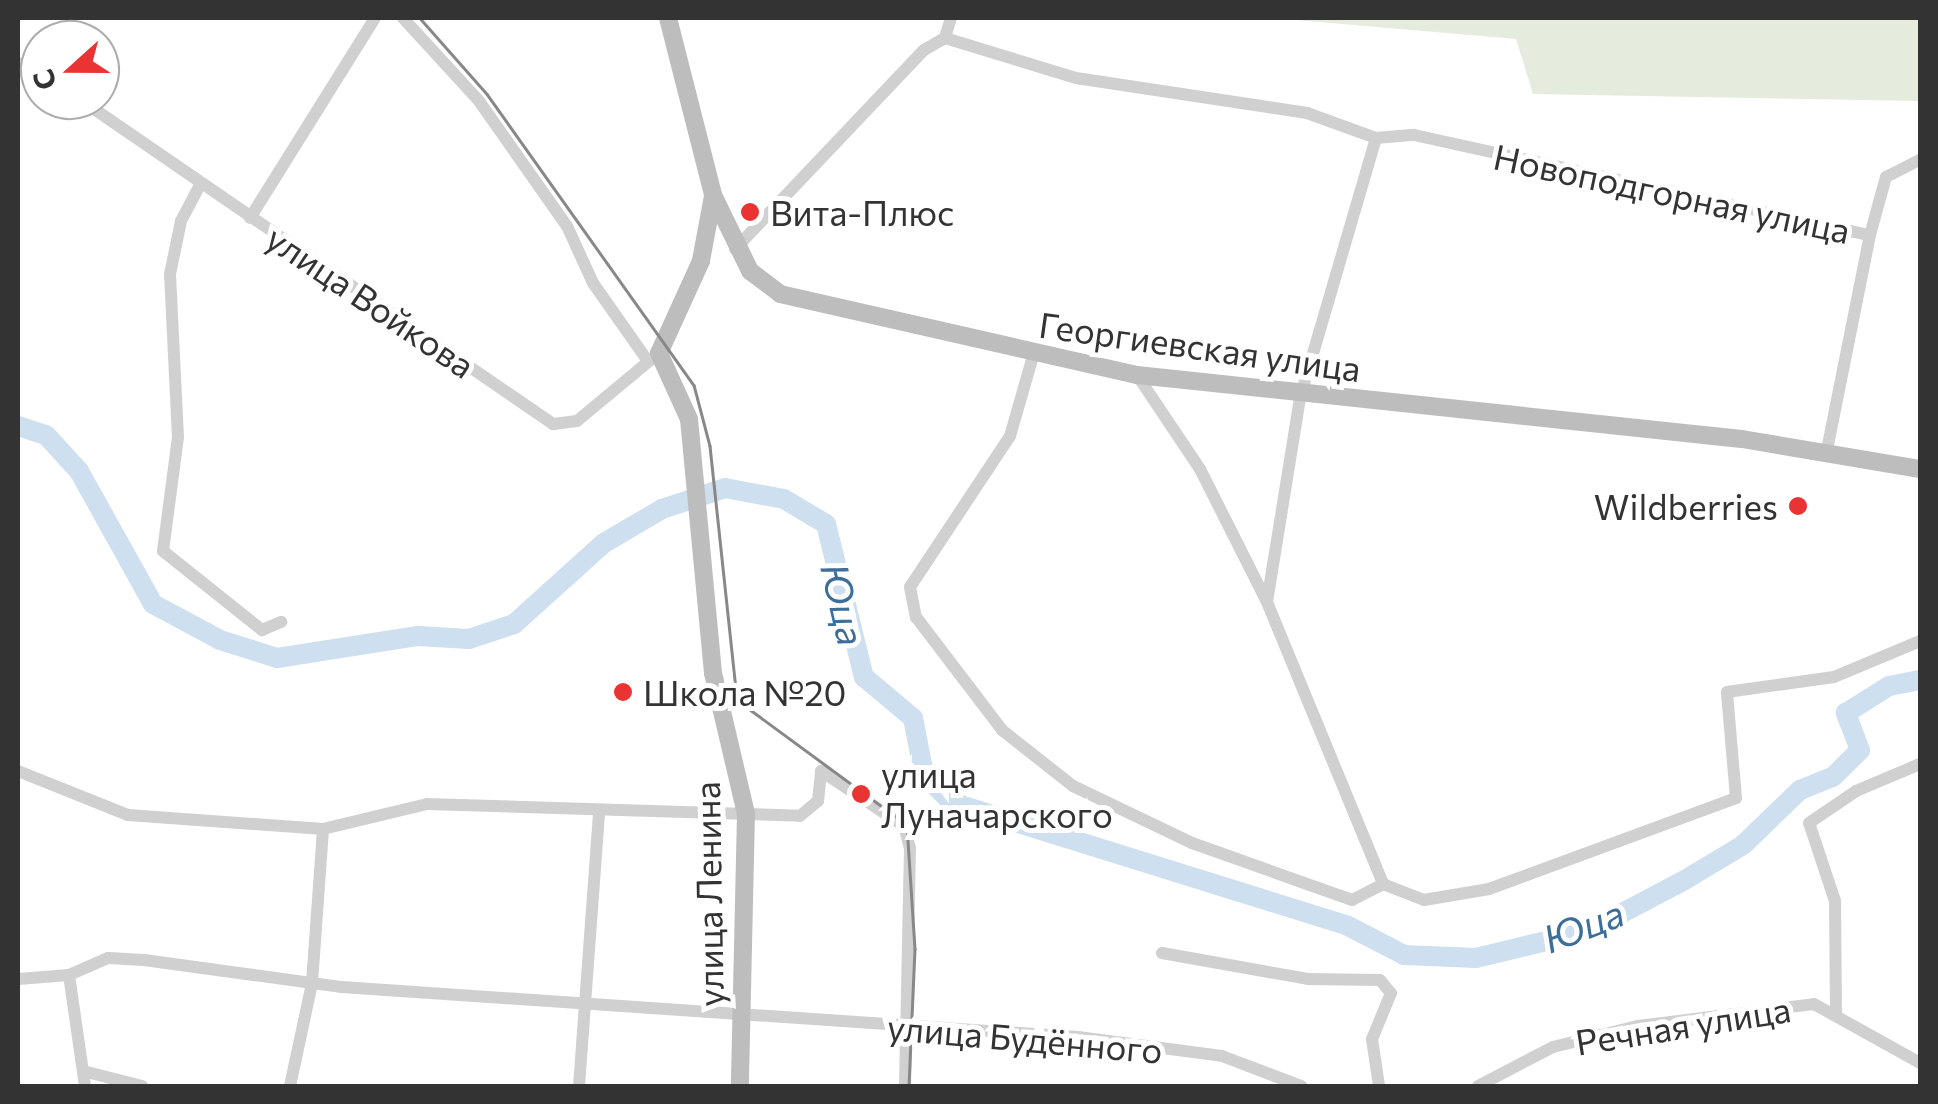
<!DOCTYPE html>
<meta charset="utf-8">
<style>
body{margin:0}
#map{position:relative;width:1938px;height:1104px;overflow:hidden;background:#fff;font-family:Commissioner,sans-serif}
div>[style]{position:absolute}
.green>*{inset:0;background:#e5ecde}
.river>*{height:20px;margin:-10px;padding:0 10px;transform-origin:10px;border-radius:10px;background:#cedfef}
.street>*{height:12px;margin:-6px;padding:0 6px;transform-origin:6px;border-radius:6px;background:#d0d0d0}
.secondary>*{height:18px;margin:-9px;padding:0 9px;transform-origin:9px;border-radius:9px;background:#bdbdbd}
.tram>*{height:2.5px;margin:-1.25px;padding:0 1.25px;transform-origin:1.25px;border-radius:1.25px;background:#888}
.dots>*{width:28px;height:28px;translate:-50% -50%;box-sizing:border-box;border:5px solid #fff;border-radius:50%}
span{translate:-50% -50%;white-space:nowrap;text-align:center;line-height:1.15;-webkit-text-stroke:10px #fff;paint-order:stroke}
.street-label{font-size:35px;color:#333}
.poi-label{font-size:35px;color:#333}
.left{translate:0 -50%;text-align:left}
.right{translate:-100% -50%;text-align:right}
.water-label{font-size:38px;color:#3d6e99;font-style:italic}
.frame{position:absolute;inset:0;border:20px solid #333;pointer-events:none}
.north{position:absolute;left:20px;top:20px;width:100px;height:100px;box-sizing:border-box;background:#fff;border:2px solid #adadad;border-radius:50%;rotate:249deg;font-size:28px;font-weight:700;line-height:40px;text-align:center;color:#333}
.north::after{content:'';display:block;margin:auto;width:35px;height:45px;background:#ea3434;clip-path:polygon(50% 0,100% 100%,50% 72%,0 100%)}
</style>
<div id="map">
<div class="green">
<i style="clip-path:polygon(1273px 18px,1920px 18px,1920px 101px,1533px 94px,1516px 39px)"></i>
</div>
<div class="river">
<i style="left:18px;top:426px;width:29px;rotate:18deg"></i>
<i style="left:46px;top:435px;width:49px;rotate:47.5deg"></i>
<i style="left:79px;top:471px;width:152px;rotate:60.9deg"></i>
<i style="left:153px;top:604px;width:76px;rotate:28.2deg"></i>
<i style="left:220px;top:640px;width:60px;rotate:17.5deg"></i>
<i style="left:277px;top:658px;width:143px;rotate:-8.9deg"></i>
<i style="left:418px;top:636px;width:51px;rotate:3.4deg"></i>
<i style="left:469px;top:639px;width:47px;rotate:-18.4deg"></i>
<i style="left:514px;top:624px;width:121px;rotate:-42deg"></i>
<i style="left:604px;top:543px;width:67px;rotate:-30.4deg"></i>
<i style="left:662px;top:509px;width:66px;rotate:-18.4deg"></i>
<i style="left:725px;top:488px;width:60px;rotate:10.6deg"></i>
<i style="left:784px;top:499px;width:49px;rotate:30.8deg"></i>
<i style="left:826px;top:524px;width:158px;rotate:76.1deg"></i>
<i style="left:864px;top:677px;width:64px;rotate:39.9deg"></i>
<i style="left:913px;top:718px;width:57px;rotate:78.9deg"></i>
<i style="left:924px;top:774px;width:39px;rotate:46deg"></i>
<i style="left:951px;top:802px;width:416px;rotate:17.3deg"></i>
<i style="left:1348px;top:926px;width:63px;rotate:27.4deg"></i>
<i style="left:1404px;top:955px;width:72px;rotate:2.4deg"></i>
<i style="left:1476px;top:958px;width:115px;rotate:-13.6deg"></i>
<i style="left:1588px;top:931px;width:107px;rotate:-27.8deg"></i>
<i style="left:1683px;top:881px;width:70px;rotate:-31deg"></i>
<i style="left:1743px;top:845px;width:79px;rotate:-44deg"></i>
<i style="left:1800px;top:790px;width:35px;rotate:-22deg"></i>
<i style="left:1833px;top:777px;width:38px;rotate:-45deg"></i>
<i style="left:1860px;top:750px;width:40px;rotate:-111deg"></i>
<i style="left:1846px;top:713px;width:51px;rotate:-32.1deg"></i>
<i style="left:1889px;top:686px;width:32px;rotate:-11deg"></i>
</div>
<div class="street">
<i style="left:403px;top:18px;width:113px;rotate:47.5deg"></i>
<i style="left:479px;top:101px;width:153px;rotate:54.9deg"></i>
<i style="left:567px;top:226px;width:63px;rotate:65.5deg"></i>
<i style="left:593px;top:283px;width:90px;rotate:54.9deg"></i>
<i style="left:951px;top:18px;width:21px;rotate:107deg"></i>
<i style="left:945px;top:38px;width:137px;rotate:17deg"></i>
<i style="left:1076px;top:78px;width:234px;rotate:8.6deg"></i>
<i style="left:1307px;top:113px;width:73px;rotate:19.9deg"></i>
<i style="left:1376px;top:138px;width:38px;rotate:-5deg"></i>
<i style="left:1414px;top:135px;width:467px;rotate:12.4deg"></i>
<i style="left:1870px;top:235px;width:60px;rotate:-74.6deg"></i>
<i style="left:1886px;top:177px;width:38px;rotate:-27deg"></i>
<i style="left:18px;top:63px;width:26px;rotate:31deg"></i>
<i style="left:81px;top:100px;width:573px;rotate:34.47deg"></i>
<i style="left:553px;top:424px;width:24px;rotate:-7deg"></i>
<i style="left:577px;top:421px;width:107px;rotate:-39.7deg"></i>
<i style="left:201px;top:183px;width:43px;rotate:117.8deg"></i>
<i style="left:181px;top:221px;width:54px;rotate:101.7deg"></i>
<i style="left:170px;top:274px;width:163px;rotate:87.2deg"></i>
<i style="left:178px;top:437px;width:115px;rotate:97.5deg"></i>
<i style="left:163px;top:551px;width:127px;rotate:38.6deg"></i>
<i style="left:262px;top:630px;width:21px;rotate:-23deg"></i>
<i style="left:250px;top:218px;width:236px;rotate:-58deg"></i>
<i style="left:735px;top:249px;width:274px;rotate:-46.5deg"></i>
<i style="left:924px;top:50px;width:24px;rotate:-30deg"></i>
<i style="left:1033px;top:356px;width:83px;rotate:106deg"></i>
<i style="left:1010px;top:436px;width:181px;rotate:123.5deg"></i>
<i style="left:910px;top:587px;width:31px;rotate:79deg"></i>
<i style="left:916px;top:617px;width:142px;rotate:52.7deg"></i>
<i style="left:1002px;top:730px;width:90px;rotate:38.3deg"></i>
<i style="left:1073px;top:786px;width:132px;rotate:25.6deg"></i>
<i style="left:1192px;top:843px;width:170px;rotate:19.6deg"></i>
<i style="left:1352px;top:900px;width:35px;rotate:-27deg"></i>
<i style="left:1383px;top:884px;width:44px;rotate:21.3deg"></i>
<i style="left:1424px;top:900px;width:66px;rotate:-9.6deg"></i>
<i style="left:1489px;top:889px;width:263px;rotate:-20.2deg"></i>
<i style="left:1736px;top:798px;width:106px;rotate:-94.9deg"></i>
<i style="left:1727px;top:692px;width:108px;rotate:-8deg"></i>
<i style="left:1834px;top:677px;width:93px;rotate:-22.7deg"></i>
<i style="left:1137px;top:375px;width:113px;rotate:56.2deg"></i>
<i style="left:1200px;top:469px;width:149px;rotate:63.3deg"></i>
<i style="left:1267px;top:602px;width:305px;rotate:67.6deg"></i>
<i style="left:1827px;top:450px;width:219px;rotate:-78.7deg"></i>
<i style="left:1267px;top:602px;width:207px;rotate:-80.8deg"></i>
<i style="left:1300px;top:398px;width:271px;rotate:-73.7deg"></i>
<i style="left:18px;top:771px;width:118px;rotate:21.8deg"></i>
<i style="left:128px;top:815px;width:196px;rotate:4.1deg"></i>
<i style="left:323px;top:829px;width:107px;rotate:-13.5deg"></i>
<i style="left:427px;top:804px;width:373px;rotate:1.8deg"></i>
<i style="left:800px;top:816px;width:23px;rotate:-40deg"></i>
<i style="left:818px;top:801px;width:30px;rotate:-84deg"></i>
<i style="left:821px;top:771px;width:100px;rotate:33.5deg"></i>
<i style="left:904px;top:826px;width:23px;rotate:75deg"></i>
<i style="left:910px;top:848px;width:238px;rotate:91.2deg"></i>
<i style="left:1162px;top:953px;width:148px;rotate:10.1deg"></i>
<i style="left:1308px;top:979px;width:72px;rotate:0.8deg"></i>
<i style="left:1380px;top:980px;width:17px;rotate:50deg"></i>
<i style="left:1391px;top:993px;width:50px;rotate:112.4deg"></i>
<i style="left:1372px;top:1039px;width:48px;rotate:81.5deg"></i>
<i style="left:69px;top:975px;width:112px;rotate:81.8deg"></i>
<i style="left:18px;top:979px;width:51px;rotate:-4.5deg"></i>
<i style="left:69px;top:975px;width:43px;rotate:-23.6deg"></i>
<i style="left:108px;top:958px;width:36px;rotate:3deg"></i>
<i style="left:144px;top:960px;width:200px;rotate:7.8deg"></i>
<i style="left:342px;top:987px;width:738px;rotate:3.89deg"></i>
<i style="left:1078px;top:1037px;width:145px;rotate:7.5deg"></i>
<i style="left:1222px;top:1056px;width:85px;rotate:20.8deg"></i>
<i style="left:1836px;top:1014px;width:113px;rotate:-90.5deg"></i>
<i style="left:1835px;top:901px;width:82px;rotate:-108.4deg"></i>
<i style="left:1809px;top:823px;width:57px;rotate:-34.2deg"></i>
<i style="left:1856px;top:791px;width:69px;rotate:-22.9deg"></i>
<i style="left:87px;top:1072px;width:57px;rotate:14.3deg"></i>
<i style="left:290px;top:1086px;width:105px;rotate:-77.9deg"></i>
<i style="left:312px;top:983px;width:154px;rotate:-85.9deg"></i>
<i style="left:579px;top:1086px;width:273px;rotate:-85.8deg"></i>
<i style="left:1478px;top:1086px;width:85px;rotate:-27.5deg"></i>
<i style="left:1553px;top:1047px;width:88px;rotate:-13.9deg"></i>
<i style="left:1638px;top:1026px;width:177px;rotate:-7.1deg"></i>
<i style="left:1814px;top:1004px;width:121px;rotate:29.1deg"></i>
</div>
<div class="secondary">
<i style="left:668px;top:18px;width:183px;rotate:75.7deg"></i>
<i style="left:713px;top:195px;width:85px;rotate:64deg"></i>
<i style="left:750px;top:271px;width:38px;rotate:37deg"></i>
<i style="left:780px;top:294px;width:366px;rotate:12.8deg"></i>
<i style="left:1137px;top:375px;width:608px;rotate:6.04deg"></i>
<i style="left:1742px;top:439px;width:181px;rotate:9.6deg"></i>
<i style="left:713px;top:196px;width:66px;rotate:100.5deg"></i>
<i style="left:701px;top:261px;width:101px;rotate:114.5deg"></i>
<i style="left:659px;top:353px;width:72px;rotate:65.6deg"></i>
<i style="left:689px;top:419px;width:255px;rotate:84.6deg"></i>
<i style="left:713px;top:673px;width:145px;rotate:76.8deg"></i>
<i style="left:746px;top:814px;width:272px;rotate:91.3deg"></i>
</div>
<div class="tram">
<i style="left:420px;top:18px;width:101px;rotate:48.6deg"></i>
<i style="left:487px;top:94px;width:357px;rotate:54.6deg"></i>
<i style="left:694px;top:385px;width:63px;rotate:75.3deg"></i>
<i style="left:710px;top:446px;width:255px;rotate:83.9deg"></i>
<i style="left:737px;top:700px;width:211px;rotate:36.3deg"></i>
<i style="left:907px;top:825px;width:124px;rotate:86.3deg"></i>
<i style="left:915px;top:949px;width:137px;rotate:92.5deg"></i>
</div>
<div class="dots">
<i style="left:750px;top:212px;background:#ea3434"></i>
<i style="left:1798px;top:506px;background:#ea3434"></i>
<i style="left:623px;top:692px;background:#ea3434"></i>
<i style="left:861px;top:794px;background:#ea3434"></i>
</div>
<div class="street-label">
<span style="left:1672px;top:193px;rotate:12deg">Новоподгорная улица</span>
<span style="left:371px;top:301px;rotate:34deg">улица Войкова</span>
<span style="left:1200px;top:346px;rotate:8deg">Георгиевская улица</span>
<span style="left:708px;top:894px;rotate:-91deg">улица Ленина</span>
<span style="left:1683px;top:1025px;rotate:-9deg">Речная улица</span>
<span style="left:1025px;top:1038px;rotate:5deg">улица Будённого</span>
</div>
<div class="poi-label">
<span class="left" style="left:770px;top:212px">Вита-Плюс</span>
<span class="right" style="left:1778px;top:506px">Wildberries</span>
<span class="left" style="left:643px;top:692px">Школа №20</span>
<span class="left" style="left:881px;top:794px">улица<br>Луначарского</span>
</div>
<div class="water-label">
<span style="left:844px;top:604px;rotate:77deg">Юца</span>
<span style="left:1583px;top:925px;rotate:-21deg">Юца</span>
</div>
<div class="frame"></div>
<div class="north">С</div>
</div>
